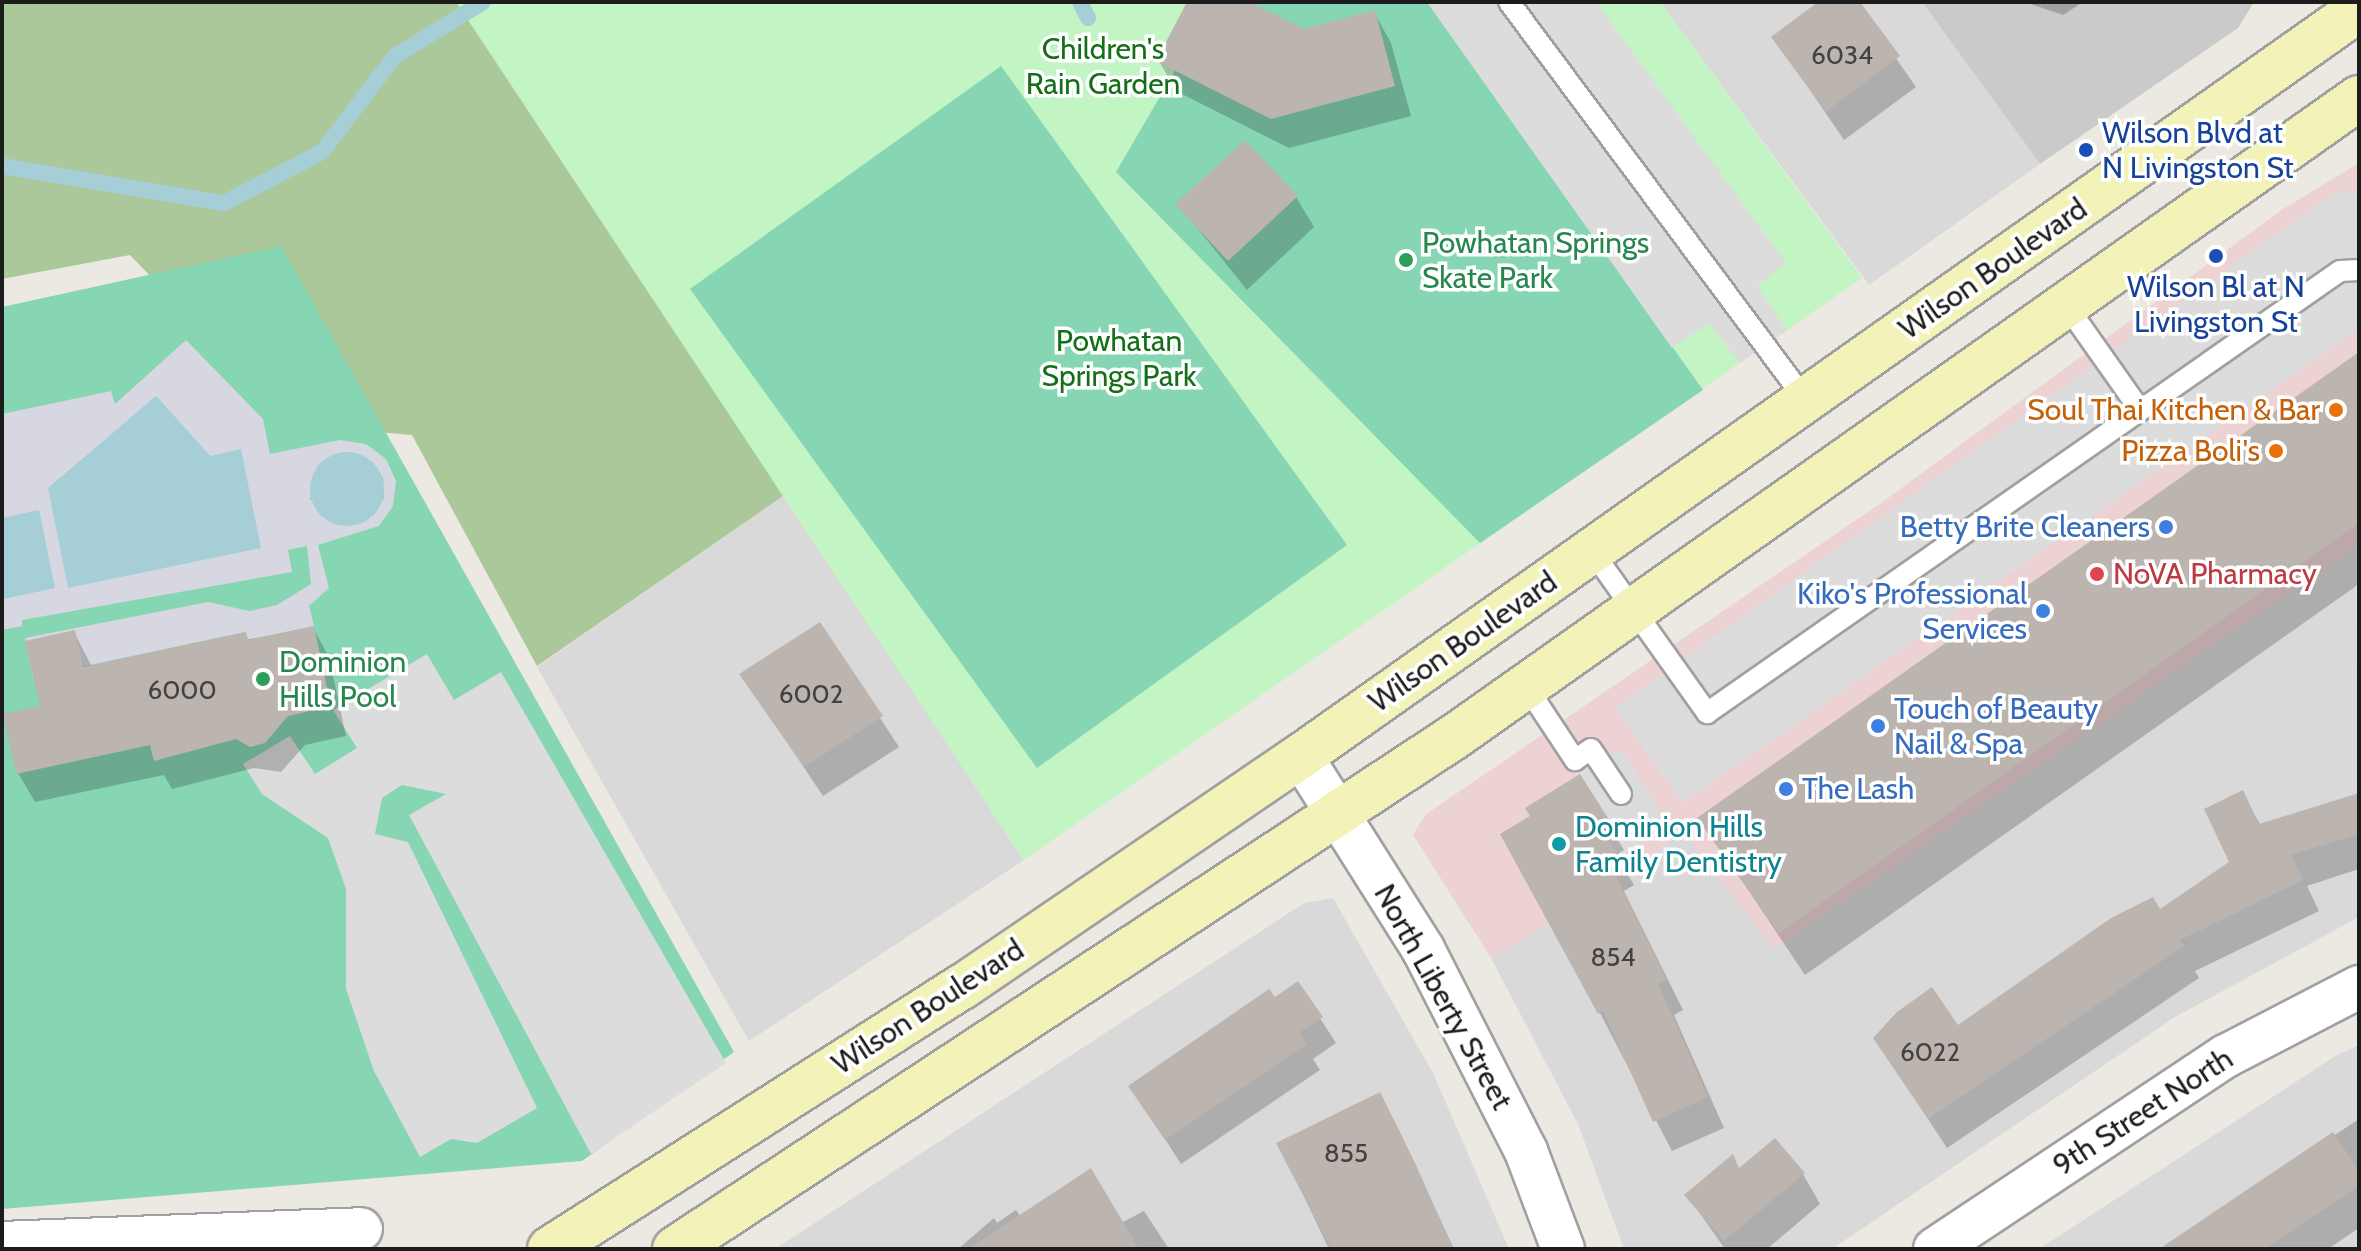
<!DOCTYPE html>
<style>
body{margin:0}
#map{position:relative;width:2361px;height:1251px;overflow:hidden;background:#ece9e2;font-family:Cabin,sans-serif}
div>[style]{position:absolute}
.residential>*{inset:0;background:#dad9d9}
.commercial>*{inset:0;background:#ecd2d3}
.religious>*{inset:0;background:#cacaca}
.forest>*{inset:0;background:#aac89a}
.park>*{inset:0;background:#c2f4c4}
.pitch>*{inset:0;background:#86d5b3}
.parking>*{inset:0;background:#dcdcdc}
.plaza>*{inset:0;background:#d7d7e2}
.water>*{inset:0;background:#a6ced7}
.round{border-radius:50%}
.shadow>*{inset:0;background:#0003}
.stream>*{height:16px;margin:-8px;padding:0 8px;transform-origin:8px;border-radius:8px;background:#a6ced7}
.building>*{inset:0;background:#bcb4af}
.roads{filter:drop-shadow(2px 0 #a0a0a0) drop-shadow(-2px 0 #a0a0a0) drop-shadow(0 2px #a0a0a0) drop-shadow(0 -2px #a0a0a0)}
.lane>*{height:20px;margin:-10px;padding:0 10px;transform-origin:10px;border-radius:10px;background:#fff}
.street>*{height:42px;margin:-21px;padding:0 21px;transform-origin:21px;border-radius:21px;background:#fff}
.secondary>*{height:44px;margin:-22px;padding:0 22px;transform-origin:22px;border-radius:22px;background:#f3f3b9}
.dots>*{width:22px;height:22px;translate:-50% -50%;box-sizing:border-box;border:4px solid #fff;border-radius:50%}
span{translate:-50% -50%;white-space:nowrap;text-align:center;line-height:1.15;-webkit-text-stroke:7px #fff;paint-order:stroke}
.number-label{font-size:26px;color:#444241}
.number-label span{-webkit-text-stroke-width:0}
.park-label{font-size:30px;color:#146f18}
.transit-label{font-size:30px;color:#164399}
.left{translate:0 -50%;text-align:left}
.leisure-label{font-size:30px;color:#27864d}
.street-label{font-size:30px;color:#1c1c1c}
.food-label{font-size:30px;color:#c56008}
.right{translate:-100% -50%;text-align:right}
.shop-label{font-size:30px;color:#366cbe}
.health-label{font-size:30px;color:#be3a42}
.culture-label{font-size:30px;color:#0d838f}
.frame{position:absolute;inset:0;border:4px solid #1c1c1c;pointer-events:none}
</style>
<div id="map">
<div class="residential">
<i style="clip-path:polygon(1660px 2px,1922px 2px,2040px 164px,1869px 285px)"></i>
<i style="clip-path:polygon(783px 496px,1024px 860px,749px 1041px,537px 667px)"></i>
<i style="clip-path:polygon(2356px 546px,2359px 917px,2175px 1017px,1832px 1249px,1624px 1249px,1578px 1124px,1491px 958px,1635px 871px,1683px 830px,1774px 949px)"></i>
<i style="clip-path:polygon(1333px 898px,1434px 1075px,1509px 1249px,775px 1249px,1304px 903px)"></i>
<i style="clip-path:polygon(2359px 1045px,2359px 1249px,2039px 1249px,2337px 1055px)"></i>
</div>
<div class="commercial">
<i style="clip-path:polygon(2359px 163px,2359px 552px,2356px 547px,1774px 949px,1683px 830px,1635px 871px,1491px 958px,1413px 835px,1425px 815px,1881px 503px,2283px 209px)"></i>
</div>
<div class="religious">
<i style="clip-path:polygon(1922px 2px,2254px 2px,2238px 28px,2040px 164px)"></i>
</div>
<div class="forest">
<i style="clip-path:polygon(2px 2px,976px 2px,660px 301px,783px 496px,537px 666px,412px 435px,294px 425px,130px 255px,2px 279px)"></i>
</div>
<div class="park">
<i style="clip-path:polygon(456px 2px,1660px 2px,1862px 278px,1024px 860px)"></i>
</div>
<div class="pitch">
<i style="clip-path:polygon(1215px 2px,1427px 2px,1703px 390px,1480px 543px,1116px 172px)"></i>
<i style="clip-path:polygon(1001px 66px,1347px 545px,1037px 768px,690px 289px)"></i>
<i style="clip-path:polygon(281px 246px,734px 1052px,582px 1161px,2px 1209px,2px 307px)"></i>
</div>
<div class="parking">
<i style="clip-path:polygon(1427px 2px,1596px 2px,1786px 263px,1757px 286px,1787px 330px,1740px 363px,1709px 323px,1672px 348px)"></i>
<i style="clip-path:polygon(2359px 190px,2359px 329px,1683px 803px,1615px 708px,2335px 192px)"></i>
<i style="clip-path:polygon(427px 654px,454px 700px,501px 672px,726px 1063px,591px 1154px,409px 815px,446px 794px,402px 785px,382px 798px,375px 834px,408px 842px,537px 1108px,477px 1143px,451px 1139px,420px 1157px,374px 1071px,346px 989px,346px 889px,328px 838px,262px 794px,243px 764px,290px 736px,315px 774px,357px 748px,333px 710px)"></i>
<i style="clip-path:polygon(1621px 749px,1670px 827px,1620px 858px,1599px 824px,1608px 818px,1580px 774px)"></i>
</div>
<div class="plaza">
<i style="clip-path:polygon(evenodd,186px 340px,263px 419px,270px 454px,340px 440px,366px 444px,386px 459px,396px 481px,393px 506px,379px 526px,318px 545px,329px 588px,309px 606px,314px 626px,248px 640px,245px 632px,33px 677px,25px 638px,208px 602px,250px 611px,277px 605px,311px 584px,307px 546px,288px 550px,292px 572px,22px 620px,22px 626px,2px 630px,2px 599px,54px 588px,39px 511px,2px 518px,2px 414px,111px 391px,115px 404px,186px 340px,156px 396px,210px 456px,48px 488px,54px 486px,156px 396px,186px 340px,318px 465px,383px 477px,384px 498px,373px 516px,310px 500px,318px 465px)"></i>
</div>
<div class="water">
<i style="clip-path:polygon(156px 396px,210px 456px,241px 449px,261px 548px,68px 588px,48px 488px)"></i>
<i class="round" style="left:310px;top:452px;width:74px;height:74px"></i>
<i style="clip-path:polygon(39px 510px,55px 588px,2px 599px,2px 518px)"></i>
</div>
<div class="shadow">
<i style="clip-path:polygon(1189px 2px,1247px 2px,1304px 31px,1374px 12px,1391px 43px,1411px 116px,1289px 148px,1176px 91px,1159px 61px)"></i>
<i style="clip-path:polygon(1821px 2px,1857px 2px,1916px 87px,1844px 140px,1774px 37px)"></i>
<i style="clip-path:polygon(2025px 2px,2083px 2px,2063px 15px)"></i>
<i style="clip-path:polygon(1296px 197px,1314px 227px,1247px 290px,1178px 204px)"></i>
<i style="clip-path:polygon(2359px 372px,2359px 584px,1805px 975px,1700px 818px)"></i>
<i style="clip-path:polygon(819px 625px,899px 747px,823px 796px,742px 675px)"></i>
<i style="clip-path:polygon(313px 628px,329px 657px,346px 736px,305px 745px,281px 772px,254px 768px,172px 789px,164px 775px,35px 802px,18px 773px,74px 632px,92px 667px)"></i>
<i style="clip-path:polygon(1580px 777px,1624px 850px,1616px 855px,1634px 885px,1624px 891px,1683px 1010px,1674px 1015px,1724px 1128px,1672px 1151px,1600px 1013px,1532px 817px)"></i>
<i style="clip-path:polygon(2242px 793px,2261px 826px,2359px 796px,2359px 869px,2307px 886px,2319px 911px,2195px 971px,2199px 978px,1947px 1148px,1875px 1038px,1957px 1028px,2159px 912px,2232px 862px)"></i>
<i style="clip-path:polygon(1298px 984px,1336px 1043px,1313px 1059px,1320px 1070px,1181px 1164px,1131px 1086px)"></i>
<i style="clip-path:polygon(1379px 1094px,1396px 1124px,1454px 1249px,1329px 1249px,1279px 1144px)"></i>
<i style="clip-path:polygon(2359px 1119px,2359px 1228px,2328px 1249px,2163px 1249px)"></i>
<i style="clip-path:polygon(1803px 1174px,1820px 1204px,1767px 1249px,1725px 1249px,1687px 1195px)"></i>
<i style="clip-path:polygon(1016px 1210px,1021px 1217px,1121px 1223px,1144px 1211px,1169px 1249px,958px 1249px,994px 1218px,997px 1223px)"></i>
</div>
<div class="stream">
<i style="left:1080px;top:2px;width:18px;rotate:63deg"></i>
<i style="left:2px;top:166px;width:225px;rotate:9.5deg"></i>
<i style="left:224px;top:203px;width:110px;rotate:-27.5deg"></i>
<i style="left:322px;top:152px;width:121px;rotate:-52.8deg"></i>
<i style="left:395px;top:56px;width:103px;rotate:-31.5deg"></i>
</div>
<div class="building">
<i style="clip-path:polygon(1187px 2px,1251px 2px,1304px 29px,1375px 10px,1395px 86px,1271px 119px,1156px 61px)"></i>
<i style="clip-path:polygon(1818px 2px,1860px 2px,1900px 56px,1826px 112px,1771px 37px)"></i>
<i style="clip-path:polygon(1245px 140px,1298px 196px,1228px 261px,1175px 204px)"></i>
<i style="clip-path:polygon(2359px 352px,2359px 523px,1779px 933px,1697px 818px)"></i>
<i style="clip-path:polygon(820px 622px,883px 716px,804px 767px,739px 674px)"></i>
<i style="clip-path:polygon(314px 626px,331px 706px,288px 716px,265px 743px,250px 747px,236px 739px,154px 761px,150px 745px,16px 774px,3px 714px,40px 706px,25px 641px,75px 630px,83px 667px,246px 632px,248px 640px)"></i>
<i style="clip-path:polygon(1580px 774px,1608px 818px,1599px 824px,1618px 854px,1608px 860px,1667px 980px,1658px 984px,1708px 1097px,1653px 1122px,1603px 1011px,1598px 1014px,1500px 834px,1530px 816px,1525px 808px)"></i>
<i style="clip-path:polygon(2243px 790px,2259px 824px,2359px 793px,2359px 834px,2291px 855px,2303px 880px,2180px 940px,2184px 946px,1928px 1119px,1873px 1038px,1897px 1012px,1932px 987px,1958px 1025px,2111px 918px,2153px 897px,2160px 909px,2229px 862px,2204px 809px)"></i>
<i style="clip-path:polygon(1298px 981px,1323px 1017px,1299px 1033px,1307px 1044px,1165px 1140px,1128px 1086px,1269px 989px,1275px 997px)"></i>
<i style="clip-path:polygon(1380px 1092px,1416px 1165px,1453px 1249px,1331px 1249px,1276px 1143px)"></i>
<i style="clip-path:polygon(2333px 1132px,2359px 1171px,2359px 1186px,2265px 1249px,2159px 1249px)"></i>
<i style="clip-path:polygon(1775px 1138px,1805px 1173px,1724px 1241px,1684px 1195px,1733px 1154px,1739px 1168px)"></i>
<i style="clip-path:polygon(1091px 1168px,1139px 1249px,968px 1249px)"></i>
</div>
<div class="roads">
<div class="lane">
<i style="left:1509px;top:2px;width:497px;rotate:53.3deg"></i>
<i style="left:2066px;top:305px;width:128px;rotate:54.8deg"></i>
<i style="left:1592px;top:551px;width:199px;rotate:54.6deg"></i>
<i style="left:1707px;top:713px;width:772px;rotate:-34.93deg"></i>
<i style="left:2340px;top:271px;width:19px;rotate:-3deg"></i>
<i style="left:1526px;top:686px;width:89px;rotate:56.5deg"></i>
<i style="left:1575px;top:760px;width:19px;rotate:-35deg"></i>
<i style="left:1591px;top:749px;width:54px;rotate:56.3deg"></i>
</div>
<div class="street">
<i style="left:1301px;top:756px;width:228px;rotate:57.7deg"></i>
<i style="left:1423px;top:949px;width:227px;rotate:63deg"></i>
<i style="left:1526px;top:1151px;width:105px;rotate:69.3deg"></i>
<i style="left:2px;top:1243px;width:359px;rotate:-2.2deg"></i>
<i style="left:1935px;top:1249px;width:349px;rotate:-33.6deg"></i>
<i style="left:2226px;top:1056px;width:150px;rotate:-27.4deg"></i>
</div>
<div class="secondary">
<i style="left:550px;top:1249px;width:488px;rotate:-32.5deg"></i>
<i style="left:962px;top:987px;width:410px;rotate:-34.3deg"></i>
<i style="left:1301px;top:756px;width:1295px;rotate:-35.22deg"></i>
<i style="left:675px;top:1249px;width:932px;rotate:-33.32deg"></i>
<i style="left:1454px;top:737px;width:1108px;rotate:-35.23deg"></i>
</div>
</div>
<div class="dots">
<i style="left:2086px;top:150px;background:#1a4fb4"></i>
<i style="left:2216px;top:256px;background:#1a4fb4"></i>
<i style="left:1406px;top:260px;background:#2e9e5b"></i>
<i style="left:2336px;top:410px;background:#e8710a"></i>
<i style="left:2276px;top:451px;background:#e8710a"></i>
<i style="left:2166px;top:527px;background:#3f7fe0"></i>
<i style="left:2097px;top:574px;background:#e0444e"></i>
<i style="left:2043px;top:611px;background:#3f7fe0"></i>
<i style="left:263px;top:679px;background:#2e9e5b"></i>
<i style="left:1878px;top:726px;background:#3f7fe0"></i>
<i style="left:1786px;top:789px;background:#3f7fe0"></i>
<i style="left:1559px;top:844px;background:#0f9aa8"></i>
</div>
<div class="number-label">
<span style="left:1842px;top:56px">6034</span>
<span style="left:182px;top:691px">6000</span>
<span style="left:811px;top:695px">6002</span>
<span style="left:1613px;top:958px">854</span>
<span style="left:1930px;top:1053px">6022</span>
<span style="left:1346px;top:1154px">855</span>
</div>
<div class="park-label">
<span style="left:1103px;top:66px">Children's<br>Rain Garden</span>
<span style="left:1119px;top:358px">Powhatan<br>Springs Park</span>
</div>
<div class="transit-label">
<span class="left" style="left:2102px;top:150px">Wilson Blvd at<br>N Livingston St</span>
<span style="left:2216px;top:304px">Wilson Bl at N<br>Livingston St</span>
</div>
<div class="leisure-label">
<span class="left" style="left:1422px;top:260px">Powhatan Springs<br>Skate Park</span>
<span class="left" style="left:279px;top:679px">Dominion<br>Hills Pool</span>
</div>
<div class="street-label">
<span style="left:1993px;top:269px;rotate:-35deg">Wilson Boulevard</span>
<span style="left:1463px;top:642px;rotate:-35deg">Wilson Boulevard</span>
<span style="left:1443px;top:997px;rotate:61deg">North Liberty Street</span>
<span style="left:928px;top:1007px;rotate:-33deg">Wilson Boulevard</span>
<span style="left:2143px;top:1112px;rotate:-33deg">9th Street North</span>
</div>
<div class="food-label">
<span class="right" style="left:2320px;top:410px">Soul Thai Kitchen &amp; Bar</span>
<span class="right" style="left:2260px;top:451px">Pizza Boli's</span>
</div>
<div class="shop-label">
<span class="right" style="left:2150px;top:527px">Betty Brite Cleaners</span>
<span class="right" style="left:2027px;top:611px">Kiko's Professional<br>Services</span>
<span class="left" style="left:1894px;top:726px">Touch of Beauty<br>Nail &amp; Spa</span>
<span class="left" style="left:1802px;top:789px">The Lash</span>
</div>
<div class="health-label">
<span class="left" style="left:2113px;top:574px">NoVA Pharmacy</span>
</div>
<div class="culture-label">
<span class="left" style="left:1575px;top:844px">Dominion Hills<br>Family Dentistry</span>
</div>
<div class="frame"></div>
</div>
